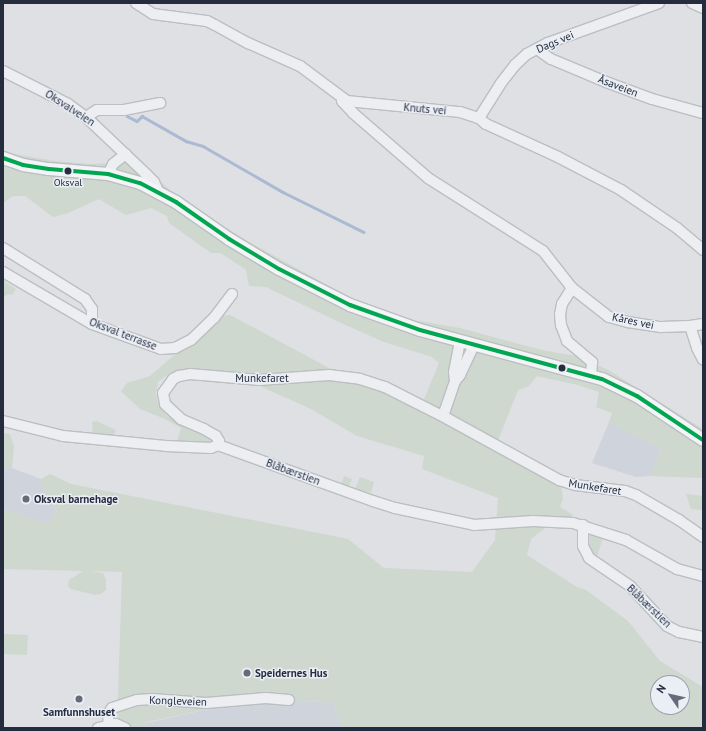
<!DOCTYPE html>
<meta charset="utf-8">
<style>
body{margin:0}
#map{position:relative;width:706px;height:731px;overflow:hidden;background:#dee0e4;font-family:"PT Sans",sans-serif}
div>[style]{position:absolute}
.built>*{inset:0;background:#cfd3db}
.green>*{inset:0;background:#ced8ce}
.stream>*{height:2.5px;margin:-1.25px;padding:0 1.25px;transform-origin:1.25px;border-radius:1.25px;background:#aabad2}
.roads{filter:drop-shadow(1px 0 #bcbec2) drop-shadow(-1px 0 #bcbec2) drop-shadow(0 1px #bcbec2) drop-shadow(0 -1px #bcbec2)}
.minor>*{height:10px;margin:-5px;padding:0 5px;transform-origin:5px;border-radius:5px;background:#edeef1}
.major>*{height:12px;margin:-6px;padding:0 6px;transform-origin:6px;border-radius:6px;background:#f2f4f5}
.bus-1>*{height:4px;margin:-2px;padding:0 2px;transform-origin:2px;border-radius:2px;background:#00a651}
.dots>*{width:11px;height:11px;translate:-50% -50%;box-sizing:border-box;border:2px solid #eaeef5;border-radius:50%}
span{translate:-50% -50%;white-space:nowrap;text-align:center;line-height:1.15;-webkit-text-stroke:3px #eaeef5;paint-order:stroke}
.bus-label{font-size:10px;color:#242c3e}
.street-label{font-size:11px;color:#242c3e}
.poi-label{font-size:11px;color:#242c3e;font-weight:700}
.left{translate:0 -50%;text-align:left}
.frame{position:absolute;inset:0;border:4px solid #242c3e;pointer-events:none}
.north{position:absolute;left:650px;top:675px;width:40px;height:40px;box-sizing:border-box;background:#eaeef5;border:1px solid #9ba0ac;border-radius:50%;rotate:304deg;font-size:11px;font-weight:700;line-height:16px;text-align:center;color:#242c3e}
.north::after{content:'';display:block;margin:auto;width:14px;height:18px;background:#656b78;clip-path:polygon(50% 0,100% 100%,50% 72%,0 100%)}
</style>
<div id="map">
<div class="built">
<i style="clip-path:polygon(609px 422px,659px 448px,660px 453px,650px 476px,636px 477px,592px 463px)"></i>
<i style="clip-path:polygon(3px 468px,12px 468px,41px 479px,43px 488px,57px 511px,47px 524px,3px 509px)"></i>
<i style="clip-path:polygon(332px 701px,342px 728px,146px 728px,147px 723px,231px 704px)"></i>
</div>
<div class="green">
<i style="clip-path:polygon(evenodd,3px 150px,14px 154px,55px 161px,91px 164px,141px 161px,152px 174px,178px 197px,249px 242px,353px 299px,402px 318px,460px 328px,542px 350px,581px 357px,610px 371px,703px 429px,703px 478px,650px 476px,660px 453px,659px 448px,609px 422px,612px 413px,596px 407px,599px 392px,578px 385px,537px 376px,529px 386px,518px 390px,495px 448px,561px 484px,563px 499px,560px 507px,573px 515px,571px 519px,554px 517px,543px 530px,531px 539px,527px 555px,577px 587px,586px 590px,628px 621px,660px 661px,703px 687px,703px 728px,342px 728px,332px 701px,231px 704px,147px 722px,146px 728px,117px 728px,122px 572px,90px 571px,103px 573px,106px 580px,106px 590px,101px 594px,95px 595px,71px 589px,68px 586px,69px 580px,83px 571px,3px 569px,3px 509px,47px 524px,57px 511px,43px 488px,41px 479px,50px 474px,71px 484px,348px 539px,384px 568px,472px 572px,495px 540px,498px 498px,422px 469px,424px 456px,357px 436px,311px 409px,264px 388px,239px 373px,184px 369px,170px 373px,158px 382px,156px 394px,158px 404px,167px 416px,211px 436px,213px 439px,211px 444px,177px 442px,181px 428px,165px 419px,140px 409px,121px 391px,127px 383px,150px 376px,181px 349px,208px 332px,221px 316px,230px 315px,357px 383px,372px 387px,420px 409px,439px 363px,432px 357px,384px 342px,341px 323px,266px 287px,249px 286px,246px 270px,221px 253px,211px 253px,169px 223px,167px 216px,151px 208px,126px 215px,99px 199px,68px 213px,53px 217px,25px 196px,13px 196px,3px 203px,3px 150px,658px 683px,682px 683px,682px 707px,658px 707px,658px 683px)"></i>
<i style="clip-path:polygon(3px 281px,16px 289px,12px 295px,8px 294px,3px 298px)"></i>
<i style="clip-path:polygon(96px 421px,116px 430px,114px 437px,93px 437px,92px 422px)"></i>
<i style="clip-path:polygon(3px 433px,10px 434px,14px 446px,12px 468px,3px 468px)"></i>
<i style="clip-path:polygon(344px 476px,352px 479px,348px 489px,341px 485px)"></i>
<i style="clip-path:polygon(360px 477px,374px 482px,371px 493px,355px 489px)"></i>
<i style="clip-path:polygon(686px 494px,703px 496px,703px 510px,691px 509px)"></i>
<i style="clip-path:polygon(587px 531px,604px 534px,596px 560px,589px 554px,586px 533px)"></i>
<i style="clip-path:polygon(4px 634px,28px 635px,27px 655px,3px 654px)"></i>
</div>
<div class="stream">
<i style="left:127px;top:116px;width:11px;rotate:27deg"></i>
<i style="left:137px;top:121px;width:7px;rotate:-45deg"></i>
<i style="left:142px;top:116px;width:51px;rotate:29.6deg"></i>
<i style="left:186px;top:141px;width:18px;rotate:16deg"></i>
<i style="left:203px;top:146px;width:92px;rotate:29.9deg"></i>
<i style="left:283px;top:192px;width:90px;rotate:26.3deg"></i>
</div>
<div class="roads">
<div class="minor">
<i style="left:136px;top:3px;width:20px;rotate:33deg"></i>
<i style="left:153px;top:14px;width:54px;rotate:7.4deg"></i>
<i style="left:207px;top:21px;width:9px;rotate:27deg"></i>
<i style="left:215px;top:25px;width:38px;rotate:29deg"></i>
<i style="left:248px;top:43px;width:57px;rotate:23.9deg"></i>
<i style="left:300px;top:66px;width:59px;rotate:36.7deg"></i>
<i style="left:347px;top:101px;width:114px;rotate:5.6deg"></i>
<i style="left:460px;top:112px;width:20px;rotate:18deg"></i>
<i style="left:479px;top:118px;width:9px;rotate:41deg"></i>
<i style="left:486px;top:124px;width:79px;rotate:24.6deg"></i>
<i style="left:558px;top:157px;width:71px;rotate:27.6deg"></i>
<i style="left:621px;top:190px;width:68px;rotate:34.2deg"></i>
<i style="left:677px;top:228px;width:34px;rotate:40deg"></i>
<i style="left:692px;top:3px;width:12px;rotate:24deg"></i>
<i style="left:537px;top:49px;width:17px;rotate:36deg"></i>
<i style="left:551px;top:59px;width:60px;rotate:22.7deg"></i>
<i style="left:606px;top:82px;width:49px;rotate:20.3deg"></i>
<i style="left:652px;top:99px;width:53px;rotate:15.4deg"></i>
<i style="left:3px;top:71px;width:73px;rotate:26.9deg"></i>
<i style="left:68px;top:104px;width:22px;rotate:36deg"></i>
<i style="left:86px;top:117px;width:83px;rotate:43.5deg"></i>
<i style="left:146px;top:174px;width:11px;rotate:45deg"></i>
<i style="left:154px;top:182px;width:10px;rotate:66deg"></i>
<i style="left:343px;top:99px;width:2px;rotate:117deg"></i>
<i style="left:342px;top:101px;width:16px;rotate:47deg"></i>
<i style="left:353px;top:113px;width:99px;rotate:40.9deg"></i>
<i style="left:428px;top:178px;width:136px;rotate:32.4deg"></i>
<i style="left:543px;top:251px;width:47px;rotate:51.9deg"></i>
<i style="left:572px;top:288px;width:47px;rotate:38.1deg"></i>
<i style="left:609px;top:317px;width:20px;rotate:15deg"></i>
<i style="left:628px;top:322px;width:33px;rotate:9deg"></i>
<i style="left:661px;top:327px;width:29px;rotate:-2deg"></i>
<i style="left:690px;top:326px;width:13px;rotate:-9deg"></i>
<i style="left:86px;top:117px;width:13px;rotate:-32deg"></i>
<i style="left:97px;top:110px;width:27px"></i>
<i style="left:124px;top:110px;width:37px;rotate:-11deg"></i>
<i style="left:479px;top:118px;width:41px;rotate:-57.8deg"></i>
<i style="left:501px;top:83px;width:23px;rotate:-52deg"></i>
<i style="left:515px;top:65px;width:16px;rotate:-43deg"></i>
<i style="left:527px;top:54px;width:24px;rotate:-28deg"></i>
<i style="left:548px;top:43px;width:118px;rotate:-19.8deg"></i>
<i style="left:108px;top:174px;width:11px;rotate:-63deg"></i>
<i style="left:113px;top:164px;width:16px;rotate:-38deg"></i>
<i style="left:3px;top:248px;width:97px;rotate:31.9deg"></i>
<i style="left:85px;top:299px;width:12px;rotate:55deg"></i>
<i style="left:92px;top:309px;width:15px;rotate:90deg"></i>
<i style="left:3px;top:272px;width:103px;rotate:30.3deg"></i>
<i style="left:92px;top:324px;width:73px;rotate:19.9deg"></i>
<i style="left:161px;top:349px;width:14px;rotate:-4deg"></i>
<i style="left:175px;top:348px;width:18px;rotate:-27deg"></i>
<i style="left:191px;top:340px;width:32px;rotate:-44deg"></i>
<i style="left:214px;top:318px;width:30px;rotate:-53deg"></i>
<i style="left:572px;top:288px;width:19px;rotate:122deg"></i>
<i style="left:562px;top:304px;width:10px;rotate:101deg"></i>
<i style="left:560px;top:314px;width:11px;rotate:85deg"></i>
<i style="left:561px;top:325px;width:17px;rotate:69deg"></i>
<i style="left:567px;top:341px;width:33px;rotate:40deg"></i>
<i style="left:592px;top:362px;width:13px;rotate:94deg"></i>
<i style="left:690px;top:326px;width:23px;rotate:72deg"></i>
<i style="left:697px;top:348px;width:13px;rotate:63deg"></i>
<i style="left:455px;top:381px;width:8px;rotate:-50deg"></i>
<i style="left:460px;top:375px;width:33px;rotate:-65deg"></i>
<i style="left:443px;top:416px;width:37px;rotate:-71deg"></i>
<i style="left:455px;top:381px;width:9px;rotate:-96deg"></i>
<i style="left:454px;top:372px;width:32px;rotate:-79deg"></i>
<i style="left:3px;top:421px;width:62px;rotate:14deg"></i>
<i style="left:63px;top:436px;width:103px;rotate:5.5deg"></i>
<i style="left:166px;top:446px;width:45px;rotate:2.5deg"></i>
<i style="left:211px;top:448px;width:8px;rotate:-23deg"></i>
<i style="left:218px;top:445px;width:165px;rotate:19.9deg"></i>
<i style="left:373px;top:501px;width:23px;rotate:18deg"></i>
<i style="left:395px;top:508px;width:81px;rotate:12.1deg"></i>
<i style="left:474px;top:525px;width:59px;rotate:-3.9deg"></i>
<i style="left:533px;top:521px;width:40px;rotate:2.9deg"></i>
<i style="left:573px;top:523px;width:56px;rotate:17.8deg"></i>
<i style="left:626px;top:540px;width:59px;rotate:29.6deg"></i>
<i style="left:677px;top:569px;width:27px;rotate:15deg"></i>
<i style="left:218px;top:445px;width:4px;rotate:-76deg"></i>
<i style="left:219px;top:441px;width:6px;rotate:-121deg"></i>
<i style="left:216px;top:436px;width:14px;rotate:-150deg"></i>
<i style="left:204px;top:429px;width:25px;rotate:-157deg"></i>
<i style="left:181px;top:419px;width:22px;rotate:-137deg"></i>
<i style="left:165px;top:404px;width:11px;rotate:-100deg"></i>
<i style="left:163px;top:393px;width:17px;rotate:-54deg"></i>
<i style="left:173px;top:379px;width:7px;rotate:-27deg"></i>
<i style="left:179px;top:376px;width:11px;rotate:-10deg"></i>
<i style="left:190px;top:374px;width:70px;rotate:4.9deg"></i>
<i style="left:260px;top:380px;width:69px;rotate:-4.1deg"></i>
<i style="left:329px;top:375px;width:31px;rotate:7deg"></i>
<i style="left:360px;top:379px;width:26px;rotate:18deg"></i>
<i style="left:385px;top:387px;width:71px;rotate:26.9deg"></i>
<i style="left:448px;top:419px;width:127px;rotate:28.8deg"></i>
<i style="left:559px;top:480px;width:17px;rotate:17deg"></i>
<i style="left:575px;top:485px;width:50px;rotate:6.8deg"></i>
<i style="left:625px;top:491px;width:12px;rotate:20deg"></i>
<i style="left:636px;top:495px;width:50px;rotate:30.2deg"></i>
<i style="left:679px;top:520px;width:29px;rotate:35deg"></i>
<i style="left:583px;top:525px;width:21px;rotate:90deg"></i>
<i style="left:583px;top:546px;width:13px;rotate:63deg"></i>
<i style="left:589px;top:558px;width:50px;rotate:34.3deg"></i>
<i style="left:630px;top:586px;width:54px;rotate:47.2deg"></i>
<i style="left:667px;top:626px;width:13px;rotate:27deg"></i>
<i style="left:679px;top:632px;width:25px;rotate:12deg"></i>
<i style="left:98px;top:728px;width:18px;rotate:-13deg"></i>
<i style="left:116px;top:724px;width:10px;rotate:24deg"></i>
<i style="left:109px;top:728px;width:14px;rotate:-94deg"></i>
<i style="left:108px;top:714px;width:7px;rotate:-56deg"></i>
<i style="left:112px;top:708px;width:26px;rotate:-18deg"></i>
<i style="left:137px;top:700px;width:15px;rotate:-4deg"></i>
<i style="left:152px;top:699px;width:54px;rotate:4.2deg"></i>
<i style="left:206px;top:703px;width:60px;rotate:-4.8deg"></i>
<i style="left:266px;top:698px;width:23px;rotate:5deg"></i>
</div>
<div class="major">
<i style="left:3px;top:158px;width:21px;rotate:19deg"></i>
<i style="left:23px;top:165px;width:26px;rotate:9deg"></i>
<i style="left:49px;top:169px;width:59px;rotate:4.8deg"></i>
<i style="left:108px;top:174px;width:33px;rotate:16deg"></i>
<i style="left:140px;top:183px;width:41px;rotate:27.8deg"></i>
<i style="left:176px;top:202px;width:65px;rotate:34.9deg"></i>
<i style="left:229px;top:239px;width:58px;rotate:31deg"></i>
<i style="left:279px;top:269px;width:80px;rotate:26.9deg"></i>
<i style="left:350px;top:305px;width:74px;rotate:19.7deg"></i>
<i style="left:420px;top:330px;width:188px;rotate:15.1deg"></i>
<i style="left:602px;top:379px;width:39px;rotate:26deg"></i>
<i style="left:637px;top:396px;width:79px;rotate:33.7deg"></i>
</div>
</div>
<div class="bus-1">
<i style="left:3px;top:158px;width:21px;rotate:19deg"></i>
<i style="left:23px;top:165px;width:26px;rotate:9deg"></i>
<i style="left:49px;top:169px;width:59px;rotate:4.8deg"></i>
<i style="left:108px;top:174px;width:33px;rotate:16deg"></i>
<i style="left:140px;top:183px;width:41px;rotate:27.8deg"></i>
<i style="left:176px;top:202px;width:65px;rotate:34.9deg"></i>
<i style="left:229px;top:239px;width:58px;rotate:31deg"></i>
<i style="left:279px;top:269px;width:80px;rotate:26.9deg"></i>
<i style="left:350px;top:305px;width:74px;rotate:19.7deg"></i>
<i style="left:420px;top:330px;width:188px;rotate:15.1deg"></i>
<i style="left:602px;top:379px;width:39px;rotate:26deg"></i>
<i style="left:637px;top:396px;width:79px;rotate:33.7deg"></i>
</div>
<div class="dots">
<i style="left:68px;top:171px;background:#242c3e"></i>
<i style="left:562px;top:368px;background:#242c3e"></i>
<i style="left:26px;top:499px;background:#656b78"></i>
<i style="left:247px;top:673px;background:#656b78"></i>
<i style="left:79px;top:699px;background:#656b78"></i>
</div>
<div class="bus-label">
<span style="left:68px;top:183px">Oksval</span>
</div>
<div class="street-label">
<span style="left:555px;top:42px;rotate:-23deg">Dags vei</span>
<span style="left:618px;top:86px;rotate:21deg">Åsaveien</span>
<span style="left:70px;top:108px;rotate:33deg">Oksvalveien</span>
<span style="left:425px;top:109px;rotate:5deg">Knuts vei</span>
<span style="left:633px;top:321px;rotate:12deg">Kåres vei</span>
<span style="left:123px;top:334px;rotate:21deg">Oksval terrasse</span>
<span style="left:262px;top:378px">Munkefaret</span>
<span style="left:293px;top:472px;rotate:20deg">Blåbærstien</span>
<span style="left:595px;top:487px;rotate:9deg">Munkefaret</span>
<span style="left:649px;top:606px;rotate:44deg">Blåbærstien</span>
<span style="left:178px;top:701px;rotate:2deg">Kongleveien</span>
</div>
<div class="poi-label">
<span class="left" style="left:34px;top:499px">Oksval barnehage</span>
<span class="left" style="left:255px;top:673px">Speidernes Hus</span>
<span style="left:79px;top:712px">Samfunnshuset</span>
</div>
<div class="frame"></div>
<div class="north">N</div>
</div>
